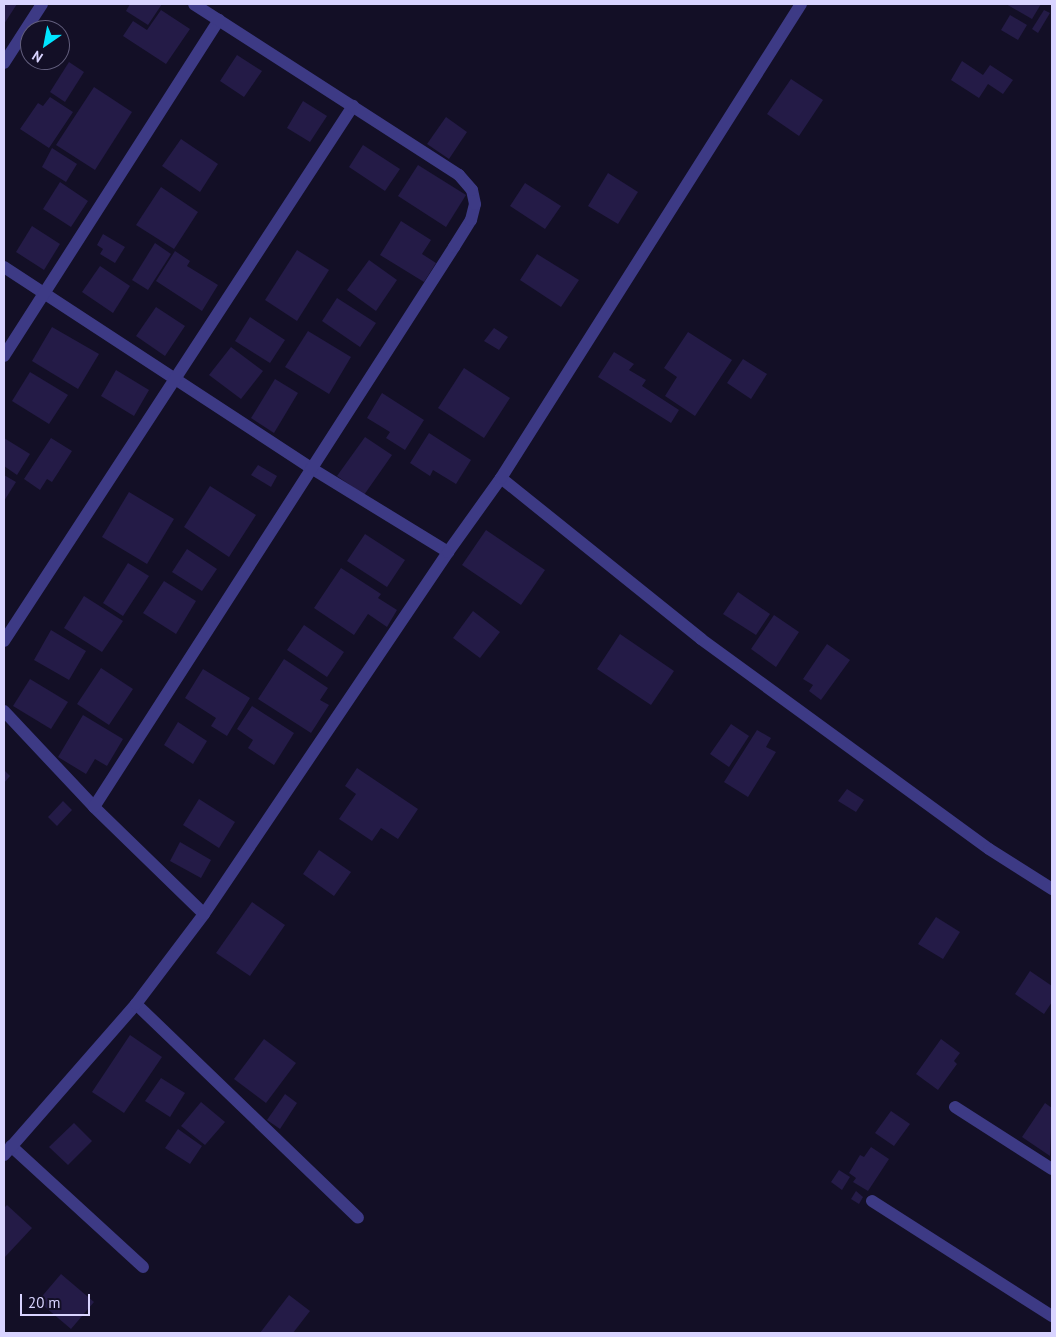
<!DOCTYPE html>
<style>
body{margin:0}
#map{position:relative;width:1056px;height:1337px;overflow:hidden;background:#130f26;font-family:"PT Sans",sans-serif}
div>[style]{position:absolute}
.building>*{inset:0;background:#241b47}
.minor>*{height:12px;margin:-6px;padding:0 6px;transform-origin:6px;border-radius:6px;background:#3d3a85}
span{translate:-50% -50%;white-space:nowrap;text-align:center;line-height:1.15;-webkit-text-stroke:4px #130f26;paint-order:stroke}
.frame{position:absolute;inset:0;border:5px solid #d9d4ff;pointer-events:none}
.north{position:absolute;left:20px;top:20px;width:50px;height:50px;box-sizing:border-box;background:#130f26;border:1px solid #625e7d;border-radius:50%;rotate:213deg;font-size:14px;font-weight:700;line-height:20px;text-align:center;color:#d9d4ff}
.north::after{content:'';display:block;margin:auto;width:18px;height:22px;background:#00e5ff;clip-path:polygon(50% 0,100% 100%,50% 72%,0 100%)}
.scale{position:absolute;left:20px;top:1294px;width:70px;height:22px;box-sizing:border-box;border:2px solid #d9d4ff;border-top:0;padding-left:6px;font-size:15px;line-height:18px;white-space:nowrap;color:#d9d4ff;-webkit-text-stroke:4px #130f26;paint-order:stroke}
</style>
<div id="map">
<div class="building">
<i style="clip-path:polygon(4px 4px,17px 4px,4px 24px)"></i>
<i style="clip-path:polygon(130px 4px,162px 4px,148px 25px,126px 11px)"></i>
<i style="clip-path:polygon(1006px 4px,1041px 4px,1032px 19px)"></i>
<i style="clip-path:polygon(161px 10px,190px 29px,166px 64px,123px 36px,133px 21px,147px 30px)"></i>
<i style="clip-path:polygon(1044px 10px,1050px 13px,1038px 33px,1032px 29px)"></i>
<i style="clip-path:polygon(1010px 15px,1027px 25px,1018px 40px,1001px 30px)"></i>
<i style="clip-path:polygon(237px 55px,262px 71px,244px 97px,220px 81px)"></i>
<i style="clip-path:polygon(962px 61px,983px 75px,990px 65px,1013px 80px,1003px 94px,988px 84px,979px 98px,951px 80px)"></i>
<i style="clip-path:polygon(69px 62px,84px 72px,65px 102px,50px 92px)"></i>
<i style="clip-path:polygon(791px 79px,823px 100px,799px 136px,767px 114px)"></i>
<i style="clip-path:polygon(94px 87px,132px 112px,95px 170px,56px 145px)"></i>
<i style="clip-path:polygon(50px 97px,73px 112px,49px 148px,20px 129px,38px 103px,43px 106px)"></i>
<i style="clip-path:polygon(303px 101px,327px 116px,310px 142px,287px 128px)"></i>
<i style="clip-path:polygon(446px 117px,467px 132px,449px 159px,427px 144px)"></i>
<i style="clip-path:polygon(181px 139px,218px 164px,200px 192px,162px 166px)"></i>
<i style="clip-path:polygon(363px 145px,400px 169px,385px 191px,349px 167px)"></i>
<i style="clip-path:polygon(52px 148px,77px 164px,66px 182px,42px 167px)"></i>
<i style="clip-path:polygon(418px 165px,466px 195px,446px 227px,398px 196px)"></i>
<i style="clip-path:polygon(608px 173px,638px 192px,618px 224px,588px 206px)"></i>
<i style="clip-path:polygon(60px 182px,88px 201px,71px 227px,43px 209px)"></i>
<i style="clip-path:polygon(525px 183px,561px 206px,545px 229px,510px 206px)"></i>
<i style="clip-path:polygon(161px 187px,198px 212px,174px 249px,136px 225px)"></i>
<i style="clip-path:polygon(401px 221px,431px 240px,422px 254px,436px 263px,424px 282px,380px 255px)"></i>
<i style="clip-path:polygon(32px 226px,60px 244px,44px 270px,16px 252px)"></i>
<i style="clip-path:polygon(103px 234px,125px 247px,115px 263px,100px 254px,103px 249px,97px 245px)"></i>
<i style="clip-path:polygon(155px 243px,171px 254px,148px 290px,132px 280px)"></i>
<i style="clip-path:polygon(297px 250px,329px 270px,297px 321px,265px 300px)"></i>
<i style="clip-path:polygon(175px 251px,190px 261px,187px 266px,218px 285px,202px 311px,156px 281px)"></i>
<i style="clip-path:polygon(537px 254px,579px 280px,561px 307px,520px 280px)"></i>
<i style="clip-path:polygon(369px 260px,397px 280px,376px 311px,347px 290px)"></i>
<i style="clip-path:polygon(100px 266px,130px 286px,113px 313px,82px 292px)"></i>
<i style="clip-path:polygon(337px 298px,376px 323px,360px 347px,322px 321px)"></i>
<i style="clip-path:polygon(156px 307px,185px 326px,165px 356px,136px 336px)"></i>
<i style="clip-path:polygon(250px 317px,285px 340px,270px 363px,235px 341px)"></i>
<i style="clip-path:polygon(52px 327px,99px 354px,78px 389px,32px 361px)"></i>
<i style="clip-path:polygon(494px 328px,508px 337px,499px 350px,484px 341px)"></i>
<i style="clip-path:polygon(308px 331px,351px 357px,329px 394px,285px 367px)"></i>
<i style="clip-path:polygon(688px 332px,732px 360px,695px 416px,665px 396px,677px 377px,664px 368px)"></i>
<i style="clip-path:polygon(231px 347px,263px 371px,241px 399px,209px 375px)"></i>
<i style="clip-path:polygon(614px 352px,634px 364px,629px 370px,646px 380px,642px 386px,679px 410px,671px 423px,598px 377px)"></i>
<i style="clip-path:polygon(743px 359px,767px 374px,751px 399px,727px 383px)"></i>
<i style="clip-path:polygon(464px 368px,510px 398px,484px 438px,438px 408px)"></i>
<i style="clip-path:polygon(116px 370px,149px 390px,134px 416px,101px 396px)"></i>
<i style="clip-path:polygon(30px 372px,68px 395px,49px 424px,12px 401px)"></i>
<i style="clip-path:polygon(275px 379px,298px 393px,274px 433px,251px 418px)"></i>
<i style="clip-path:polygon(382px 393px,424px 420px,405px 450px,386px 438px,390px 432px,367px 418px)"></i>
<i style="clip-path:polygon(429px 433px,471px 460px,456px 484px,433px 470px,430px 476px,410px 463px)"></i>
<i style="clip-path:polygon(365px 437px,392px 455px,364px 495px,337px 476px)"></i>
<i style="clip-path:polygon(4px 438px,30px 454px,17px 475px,4px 466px)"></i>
<i style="clip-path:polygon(51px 438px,72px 451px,52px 482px,47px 479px,40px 490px,24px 479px)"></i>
<i style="clip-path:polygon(258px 465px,277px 476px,271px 487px,251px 475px)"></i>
<i style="clip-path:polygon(4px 475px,16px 482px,4px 501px)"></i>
<i style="clip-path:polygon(210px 486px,256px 515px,229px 557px,184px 527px)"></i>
<i style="clip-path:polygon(129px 492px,174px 519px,147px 564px,102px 537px)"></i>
<i style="clip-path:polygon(486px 530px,545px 570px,521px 605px,462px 565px)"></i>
<i style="clip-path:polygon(365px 534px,405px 560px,387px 587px,347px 561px)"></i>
<i style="clip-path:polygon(187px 549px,217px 569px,202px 591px,172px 572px)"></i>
<i style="clip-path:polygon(128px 563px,149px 576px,123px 616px,103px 603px)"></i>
<i style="clip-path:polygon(341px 568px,381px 594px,378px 598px,397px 610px,387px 627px,368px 614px,354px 635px,314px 608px)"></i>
<i style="clip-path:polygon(164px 581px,196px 601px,176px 634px,143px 613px)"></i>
<i style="clip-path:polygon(738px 592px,770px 614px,756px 635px,723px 614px)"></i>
<i style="clip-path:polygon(84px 596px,123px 621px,102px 652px,64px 628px)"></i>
<i style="clip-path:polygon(473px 611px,500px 632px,480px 658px,453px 638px)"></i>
<i style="clip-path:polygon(774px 615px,799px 632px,776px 667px,751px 649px)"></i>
<i style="clip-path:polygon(304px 625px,344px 652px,327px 677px,287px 650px)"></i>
<i style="clip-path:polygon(51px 630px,86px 651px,69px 680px,34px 660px)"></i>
<i style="clip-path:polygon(620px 634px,674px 671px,651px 705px,597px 669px)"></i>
<i style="clip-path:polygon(827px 644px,850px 660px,821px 700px,809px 691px,813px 685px,803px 679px)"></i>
<i style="clip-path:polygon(284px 659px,328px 688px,320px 700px,329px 705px,311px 733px,258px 699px)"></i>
<i style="clip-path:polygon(101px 668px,133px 689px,109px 725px,77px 704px)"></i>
<i style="clip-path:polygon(203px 669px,250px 698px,227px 736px,211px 726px,216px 718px,185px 698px)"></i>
<i style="clip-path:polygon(30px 679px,68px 702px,51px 729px,13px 706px)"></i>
<i style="clip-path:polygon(252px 706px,294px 733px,274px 765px,248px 748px,253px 740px,237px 729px)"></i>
<i style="clip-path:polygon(83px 715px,123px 739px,107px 766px,95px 759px,86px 774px,58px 757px)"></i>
<i style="clip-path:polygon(178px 722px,207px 741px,193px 764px,164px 745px)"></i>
<i style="clip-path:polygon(731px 724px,749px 736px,729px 767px,710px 754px)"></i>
<i style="clip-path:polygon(757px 730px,771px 738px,766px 747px,776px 752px,748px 797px,724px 782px)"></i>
<i style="clip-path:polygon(357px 768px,418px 809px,398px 839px,381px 828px,372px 841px,339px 819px,356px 794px,345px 786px)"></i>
<i style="clip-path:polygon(4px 770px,10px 776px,4px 783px)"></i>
<i style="clip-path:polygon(847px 789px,864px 800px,856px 812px,838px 801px)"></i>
<i style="clip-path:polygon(199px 799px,235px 822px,219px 848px,183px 825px)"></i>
<i style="clip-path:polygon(63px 801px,72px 810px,57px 826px,48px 817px)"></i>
<i style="clip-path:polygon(180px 842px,211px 860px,201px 878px,170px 861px)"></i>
<i style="clip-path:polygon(319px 850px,351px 872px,334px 896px,303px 874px)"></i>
<i style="clip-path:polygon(252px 902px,285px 925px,250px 976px,216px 953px)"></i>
<i style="clip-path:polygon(936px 917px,960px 932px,943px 959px,918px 944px)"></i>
<i style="clip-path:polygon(1030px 971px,1052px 986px,1052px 1002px,1044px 1014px,1015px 994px)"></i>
<i style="clip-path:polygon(130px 1035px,162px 1057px,124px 1113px,92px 1092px)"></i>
<i style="clip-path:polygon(264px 1039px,296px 1063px,266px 1103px,234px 1079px)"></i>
<i style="clip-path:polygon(941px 1039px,960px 1053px,954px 1061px,957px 1064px,938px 1090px,916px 1074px)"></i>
<i style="clip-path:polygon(161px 1078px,185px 1093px,170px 1117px,145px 1101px)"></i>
<i style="clip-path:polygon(285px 1094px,297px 1103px,280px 1129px,267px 1120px)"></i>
<i style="clip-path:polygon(201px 1102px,225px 1122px,205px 1145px,181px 1126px)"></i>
<i style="clip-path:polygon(1045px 1103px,1052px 1108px,1050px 1156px,1022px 1137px)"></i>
<i style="clip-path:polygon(891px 1111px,910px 1124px,894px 1146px,875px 1133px)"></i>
<i style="clip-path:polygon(74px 1123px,92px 1141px,68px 1165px,49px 1147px)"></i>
<i style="clip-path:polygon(178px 1129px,202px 1146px,190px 1164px,165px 1148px)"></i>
<i style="clip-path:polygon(871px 1147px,889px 1159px,868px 1191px,853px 1182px,856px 1178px,849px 1173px,860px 1155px,864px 1157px)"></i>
<i style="clip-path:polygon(839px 1170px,850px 1177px,842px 1190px,831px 1182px)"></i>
<i style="clip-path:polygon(856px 1191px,863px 1197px,859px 1204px,851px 1199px)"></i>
<i style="clip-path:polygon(7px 1205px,32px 1228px,4px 1258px,4px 1208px)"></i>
<i style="clip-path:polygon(61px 1274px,94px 1302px,71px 1329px,38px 1301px)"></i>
<i style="clip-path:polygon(289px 1295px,310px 1311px,293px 1333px,260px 1333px)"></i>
</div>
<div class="minor">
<i style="left:4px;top:63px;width:70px;rotate:-57.2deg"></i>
<i style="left:4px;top:267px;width:367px;rotate:33.2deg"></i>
<i style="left:311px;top:468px;width:161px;rotate:31.5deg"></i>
<i style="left:4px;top:356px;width:399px;rotate:-57.4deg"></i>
<i style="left:501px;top:478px;width:257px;rotate:38.8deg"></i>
<i style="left:701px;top:639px;width:356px;rotate:36.1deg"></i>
<i style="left:989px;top:849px;width:75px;rotate:32.4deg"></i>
<i style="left:4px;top:641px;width:639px;rotate:-56.88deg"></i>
<i style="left:4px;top:711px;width:132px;rotate:46.8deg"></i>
<i style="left:94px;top:807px;width:153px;rotate:44.2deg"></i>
<i style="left:94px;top:807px;width:666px;rotate:-57.26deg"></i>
<i style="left:454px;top:247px;width:32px;rotate:-58deg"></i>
<i style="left:471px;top:220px;width:16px;rotate:-76deg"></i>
<i style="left:475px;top:204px;width:14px;rotate:-102deg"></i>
<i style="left:472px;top:190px;width:20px;rotate:-131deg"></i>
<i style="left:459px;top:175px;width:315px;rotate:-147.2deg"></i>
<i style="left:136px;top:1004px;width:308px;rotate:43.9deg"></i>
<i style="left:955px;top:1107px;width:115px;rotate:32.6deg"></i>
<i style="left:11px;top:1146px;width:179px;rotate:42.5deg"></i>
<i style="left:4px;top:1155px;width:201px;rotate:-48.8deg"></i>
<i style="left:136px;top:1004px;width:113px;rotate:-52.9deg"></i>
<i style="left:204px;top:914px;width:437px;rotate:-56deg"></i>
<i style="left:448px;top:552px;width:91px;rotate:-54.4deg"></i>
<i style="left:501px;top:478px;width:561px;rotate:-57.67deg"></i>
<i style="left:872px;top:1201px;width:214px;rotate:32.6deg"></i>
</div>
<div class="frame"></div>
<div class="north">N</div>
<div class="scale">20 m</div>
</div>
